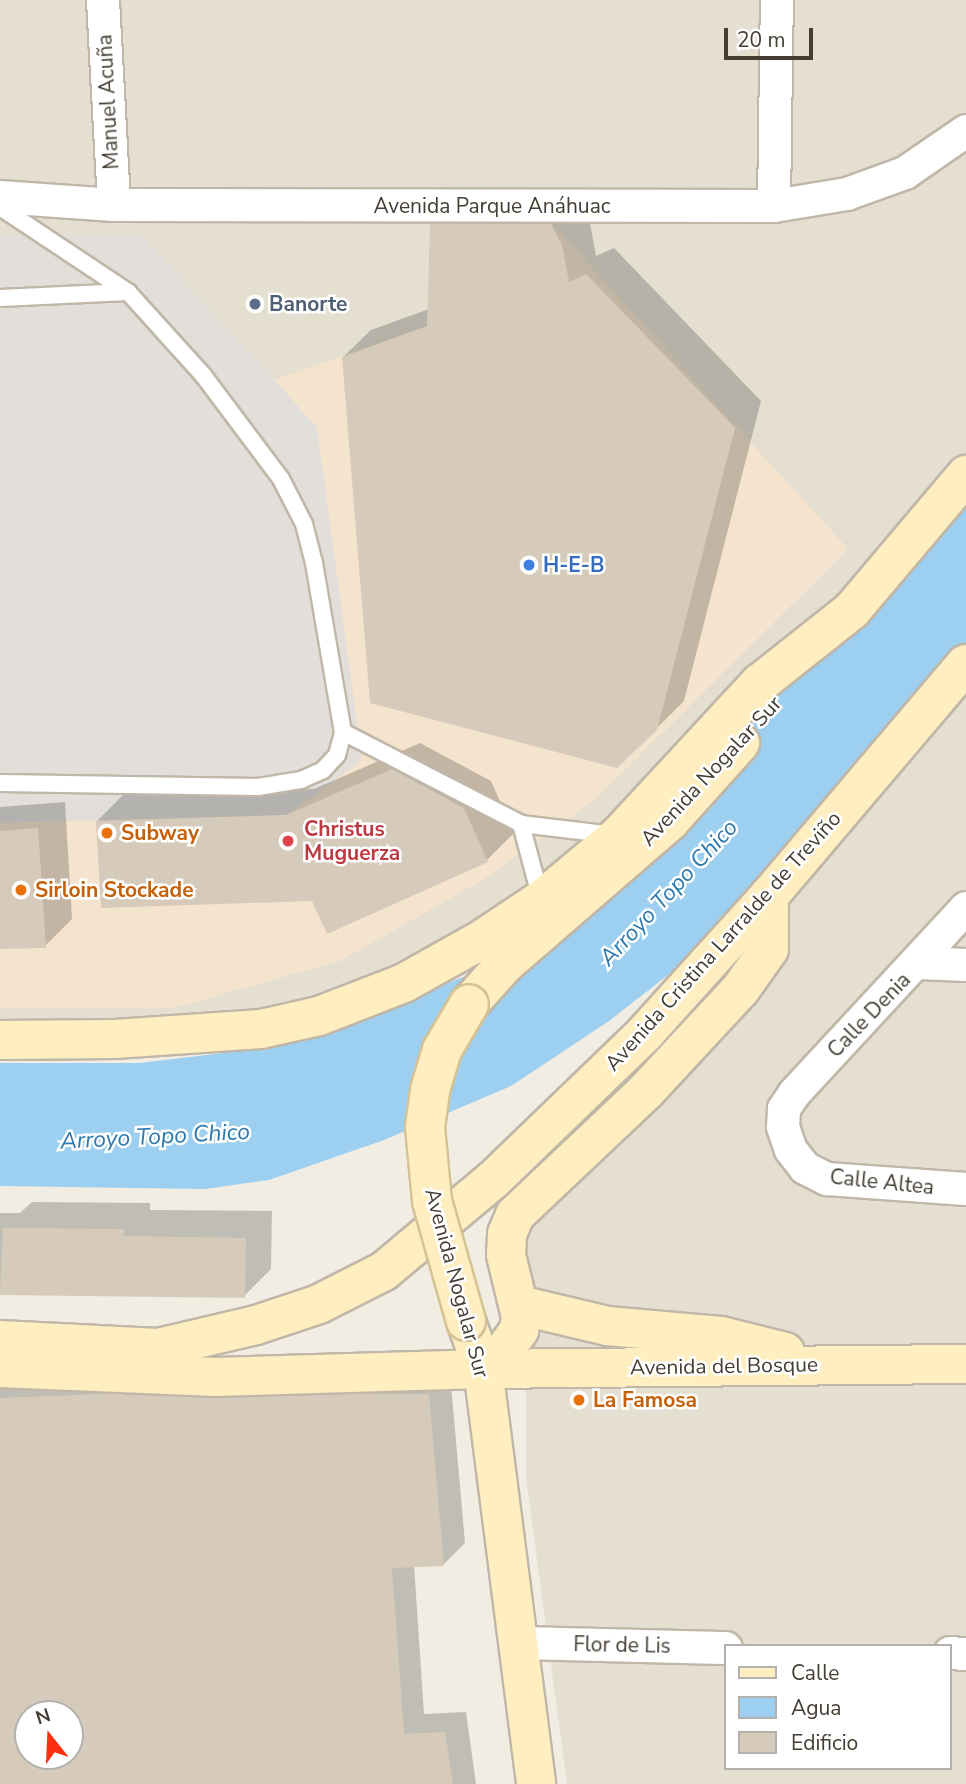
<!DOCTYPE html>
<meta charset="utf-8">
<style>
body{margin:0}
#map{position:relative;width:966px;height:1784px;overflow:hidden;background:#f1ede3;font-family:"Nunito Sans",sans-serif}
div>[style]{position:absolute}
.residential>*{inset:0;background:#e5dfd1}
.commercial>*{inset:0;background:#f4e3cd}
.parking>*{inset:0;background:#e2dfdb}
.water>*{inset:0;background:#9dcff0}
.shadow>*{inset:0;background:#0003}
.building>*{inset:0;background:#d6cbbb}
.roads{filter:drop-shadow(2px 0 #c0b7a8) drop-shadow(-2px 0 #c0b7a8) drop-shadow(0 2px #c0b7a8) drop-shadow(0 -2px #c0b7a8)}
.lane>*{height:16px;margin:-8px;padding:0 8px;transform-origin:8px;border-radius:8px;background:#fff}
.street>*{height:32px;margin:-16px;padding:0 16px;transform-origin:16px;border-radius:16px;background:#fff}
.secondary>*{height:38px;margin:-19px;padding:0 19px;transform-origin:19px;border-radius:19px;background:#ffeebf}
.bridges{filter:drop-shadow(2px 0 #d5c294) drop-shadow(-2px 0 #d5c294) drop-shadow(0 2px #d5c294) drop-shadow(0 -2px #d5c294)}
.secondary-bridge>*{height:38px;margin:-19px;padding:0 19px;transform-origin:19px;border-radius:19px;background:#ffeebf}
.dots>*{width:19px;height:19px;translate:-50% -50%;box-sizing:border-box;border:4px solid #fff;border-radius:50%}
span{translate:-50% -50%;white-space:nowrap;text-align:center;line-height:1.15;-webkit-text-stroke:5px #fff;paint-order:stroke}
.street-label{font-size:21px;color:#433d33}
.service-label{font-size:21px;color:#4e5e75;font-weight:700}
.left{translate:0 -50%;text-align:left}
.shop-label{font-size:21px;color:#366cbe;font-weight:700}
.health-label{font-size:21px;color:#be3a42;font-weight:700}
.food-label{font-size:21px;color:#c56008;font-weight:700}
.water-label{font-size:23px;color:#2d7aae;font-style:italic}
.legend{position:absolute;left:724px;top:1644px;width:228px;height:126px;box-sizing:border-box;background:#fff;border:2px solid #b4b1ad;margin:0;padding:9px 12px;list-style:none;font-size:21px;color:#433d33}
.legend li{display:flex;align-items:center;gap:14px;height:35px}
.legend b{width:35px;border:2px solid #b4b1ad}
.north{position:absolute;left:14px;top:1700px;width:70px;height:70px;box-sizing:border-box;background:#fff;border:2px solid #b4b1ad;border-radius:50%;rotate:342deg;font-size:19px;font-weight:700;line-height:28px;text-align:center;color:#433d33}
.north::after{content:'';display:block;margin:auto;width:24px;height:32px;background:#fb3010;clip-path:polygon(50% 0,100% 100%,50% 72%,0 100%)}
.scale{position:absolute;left:724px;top:28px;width:89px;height:32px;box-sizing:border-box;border:4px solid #433d33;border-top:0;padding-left:9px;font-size:21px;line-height:24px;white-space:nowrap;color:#433d33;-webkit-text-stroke:5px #fff;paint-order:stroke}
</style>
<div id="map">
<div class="residential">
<i style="clip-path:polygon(0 0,966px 0,966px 485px,695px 804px,319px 1016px,0 1025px)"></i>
<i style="clip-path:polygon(evenodd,966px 685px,966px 1784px,567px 1784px,526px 1477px,526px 1166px,966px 685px,726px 1646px,950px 1646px,950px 1768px,726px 1768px,726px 1646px)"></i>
</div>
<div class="commercial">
<i style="clip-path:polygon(550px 222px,848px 549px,596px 799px,483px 880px,340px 961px,174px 1008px,0 1008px,0 235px,140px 234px,274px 380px,427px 326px,430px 223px)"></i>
</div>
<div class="parking">
<i style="clip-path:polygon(140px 234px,317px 427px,362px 761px,286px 815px,0 823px,0 235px)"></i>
</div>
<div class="water">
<i style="clip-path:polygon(966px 475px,966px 664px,769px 896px,609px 1021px,511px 1086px,384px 1140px,269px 1180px,205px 1189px,0 1186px,0 1063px,140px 1063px,232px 1052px,362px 1017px,549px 943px,670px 821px)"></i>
</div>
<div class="shadow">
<i style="clip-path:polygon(458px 197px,589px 218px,596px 256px,614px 248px,761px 401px,684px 701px,656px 729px,343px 357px,371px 330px,429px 309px,431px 224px)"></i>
<i style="clip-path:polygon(420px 743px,491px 781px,514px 833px,487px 860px,313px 899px,97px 821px,124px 794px,314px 789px)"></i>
<i style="clip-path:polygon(65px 802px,72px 919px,45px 946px,0 948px,0 807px)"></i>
<i style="clip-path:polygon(32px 1202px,150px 1203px,150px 1210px,272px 1211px,271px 1269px,244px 1296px,0 1294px,0 1213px,20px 1213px)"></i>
<i style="clip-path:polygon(evenodd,450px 1373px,465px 1543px,444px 1564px,414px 1565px,424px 1714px,466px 1712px,476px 1784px,0 1784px,0 1379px,450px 1373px,28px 1714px,70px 1714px,70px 1756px,28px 1756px,28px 1714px)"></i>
</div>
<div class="building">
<i style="clip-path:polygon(550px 222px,562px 245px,569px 282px,586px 274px,735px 428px,657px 730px,617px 768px,370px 703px,342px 357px,427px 326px,430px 223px)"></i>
<i style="clip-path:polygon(392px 769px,464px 808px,488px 862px,327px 934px,312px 901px,101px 908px,96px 821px,286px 815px)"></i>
<i style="clip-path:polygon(38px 828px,46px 948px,0 949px,0 831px)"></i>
<i style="clip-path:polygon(3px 1228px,124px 1229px,124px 1236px,246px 1238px,245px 1298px,0 1295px)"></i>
<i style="clip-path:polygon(evenodd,127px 1393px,429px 1394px,444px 1566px,392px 1568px,404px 1734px,445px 1732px,453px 1784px,0 1784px,0 1398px,127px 1393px,28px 1714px,70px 1714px,70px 1756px,28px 1756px,28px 1714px)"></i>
</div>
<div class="roads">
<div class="lane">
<i style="left:0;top:207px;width:154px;rotate:33.6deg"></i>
<i style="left:128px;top:292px;width:112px;rotate:47.9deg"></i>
<i style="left:203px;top:375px;width:130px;rotate:53.1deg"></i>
<i style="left:281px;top:479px;width:51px;rotate:62.9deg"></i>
<i style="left:304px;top:524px;width:40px;rotate:75.6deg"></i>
<i style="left:314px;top:563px;width:171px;rotate:80.3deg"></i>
<i style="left:343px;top:732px;width:200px;rotate:27.3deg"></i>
<i style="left:521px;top:824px;width:93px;rotate:6.8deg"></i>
<i style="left:0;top:298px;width:128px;rotate:-2.7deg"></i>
<i style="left:0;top:783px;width:258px;rotate:0.9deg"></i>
<i style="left:258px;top:787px;width:44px;rotate:-9.2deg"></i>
<i style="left:301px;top:780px;width:24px;rotate:-24deg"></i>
<i style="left:323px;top:770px;width:21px;rotate:-47deg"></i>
<i style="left:337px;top:755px;width:24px;rotate:-75deg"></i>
<i style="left:521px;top:824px;width:78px;rotate:75.1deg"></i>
</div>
<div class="street">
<i style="left:103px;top:0;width:205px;rotate:86.9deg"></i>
<i style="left:0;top:197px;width:114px;rotate:4deg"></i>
<i style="left:114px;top:205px;width:660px;rotate:0.09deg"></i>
<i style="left:774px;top:206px;width:74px;rotate:-9.3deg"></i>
<i style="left:847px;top:194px;width:62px;rotate:-19.9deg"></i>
<i style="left:905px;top:173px;width:74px;rotate:-34.5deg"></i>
<i style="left:774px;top:206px;width:206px;rotate:-89.2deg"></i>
<i style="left:966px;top:908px;width:253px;rotate:132.8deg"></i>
<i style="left:794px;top:1094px;width:18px;rotate:124deg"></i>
<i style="left:784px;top:1109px;width:18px;rotate:93deg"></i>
<i style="left:783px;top:1127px;width:24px;rotate:71deg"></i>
<i style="left:791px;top:1150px;width:23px;rotate:52deg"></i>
<i style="left:805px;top:1168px;width:25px;rotate:27deg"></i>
<i style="left:827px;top:1179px;width:139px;rotate:4.1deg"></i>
<i style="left:919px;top:963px;width:47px;rotate:2.4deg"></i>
<i style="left:518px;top:1643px;width:208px;rotate:1.4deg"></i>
<i style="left:950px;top:1653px;width:16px;rotate:4deg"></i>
</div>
<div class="secondary">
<i style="left:469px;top:1004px;width:52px;rotate:-48.1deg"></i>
<i style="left:504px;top:965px;width:220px;rotate:-40.9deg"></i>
<i style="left:670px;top:821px;width:105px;rotate:-48.1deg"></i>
<i style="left:0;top:1040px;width:115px;rotate:-0.5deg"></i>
<i style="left:115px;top:1039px;width:146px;rotate:-3.9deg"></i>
<i style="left:261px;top:1029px;width:59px;rotate:-12.6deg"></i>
<i style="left:319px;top:1016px;width:91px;rotate:-21.2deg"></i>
<i style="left:404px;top:983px;width:88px;rotate:-29.2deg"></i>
<i style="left:481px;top:940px;width:72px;rotate:-33.7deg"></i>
<i style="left:541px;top:900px;width:102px;rotate:-39.8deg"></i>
<i style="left:619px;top:835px;width:207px;rotate:-47.2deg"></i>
<i style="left:760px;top:683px;width:117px;rotate:-38.4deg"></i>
<i style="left:852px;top:610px;width:177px;rotate:-49.8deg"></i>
<i style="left:519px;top:1305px;width:90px;rotate:13.4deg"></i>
<i style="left:607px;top:1326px;width:114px;rotate:5deg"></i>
<i style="left:721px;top:1336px;width:66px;rotate:14deg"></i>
<i style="left:466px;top:1321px;width:51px;rotate:70.5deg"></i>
<i style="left:483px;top:1369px;width:418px;rotate:82.7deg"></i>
<i style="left:0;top:1340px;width:158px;rotate:2.9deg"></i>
<i style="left:158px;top:1348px;width:101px;rotate:-13.2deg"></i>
<i style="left:256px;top:1325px;width:66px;rotate:-18.4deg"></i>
<i style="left:319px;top:1304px;width:73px;rotate:-26.9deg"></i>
<i style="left:384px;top:1271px;width:142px;rotate:-39.9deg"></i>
<i style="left:493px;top:1180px;width:213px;rotate:-44deg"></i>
<i style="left:646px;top:1032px;width:183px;rotate:-47.9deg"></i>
<i style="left:769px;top:896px;width:304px;rotate:-49.7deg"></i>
<i style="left:0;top:1368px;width:216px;rotate:2.4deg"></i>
<i style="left:216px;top:1377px;width:267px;rotate:-1.7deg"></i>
<i style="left:483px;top:1369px;width:483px;rotate:-0.6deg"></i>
<i style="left:483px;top:1369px;width:28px;rotate:-41deg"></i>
<i style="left:504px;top:1351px;width:26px;rotate:-54deg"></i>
<i style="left:519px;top:1330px;width:13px;rotate:-81deg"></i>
<i style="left:521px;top:1317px;width:64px;rotate:-103.6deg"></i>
<i style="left:506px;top:1255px;width:21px;rotate:-87deg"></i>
<i style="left:507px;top:1234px;width:21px;rotate:-67deg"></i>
<i style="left:515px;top:1215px;width:180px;rotate:-43.4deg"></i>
<i style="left:646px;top:1091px;width:138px;rotate:-47.1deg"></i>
<i style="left:740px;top:990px;width:50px;rotate:-54.7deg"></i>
<i style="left:769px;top:949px;width:53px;rotate:-90deg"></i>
</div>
</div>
<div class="bridges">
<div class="secondary-bridge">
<i style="left:466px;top:1321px;width:125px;rotate:-105.8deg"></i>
<i style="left:432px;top:1201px;width:74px;rotate:-95.4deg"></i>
<i style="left:425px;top:1127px;width:37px;rotate:-82deg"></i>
<i style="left:430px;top:1090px;width:42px;rotate:-73.3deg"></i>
<i style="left:442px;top:1050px;width:53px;rotate:-59.6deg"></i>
</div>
</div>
<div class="dots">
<i style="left:255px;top:304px;background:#5c6f8a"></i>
<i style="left:529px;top:565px;background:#3f7fe0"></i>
<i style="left:107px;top:833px;background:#e8710a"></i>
<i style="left:288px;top:841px;background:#e0444e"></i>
<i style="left:21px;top:890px;background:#e8710a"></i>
<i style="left:579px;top:1400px;background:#e8710a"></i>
</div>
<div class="street-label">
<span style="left:108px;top:102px;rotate:-93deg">Manuel Acuña</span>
<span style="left:492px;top:206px">Avenida Parque Anáhuac</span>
<span style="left:711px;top:771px;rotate:-47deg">Avenida Nogalar Sur</span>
<span style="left:723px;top:941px;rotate:-48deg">Avenida Cristina Larralde de Treviño</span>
<span style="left:869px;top:1015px;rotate:-46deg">Calle Denia</span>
<span style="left:882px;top:1182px;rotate:6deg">Calle Altea</span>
<span style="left:457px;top:1283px;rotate:75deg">Avenida Nogalar Sur</span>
<span style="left:724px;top:1366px;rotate:-1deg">Avenida del Bosque</span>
<span style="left:622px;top:1645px;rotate:1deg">Flor de Lis</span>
</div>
<div class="service-label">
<span class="left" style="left:269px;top:304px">Banorte</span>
</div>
<div class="shop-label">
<span class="left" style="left:543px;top:565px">H-E-B</span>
</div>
<div class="health-label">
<span class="left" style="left:304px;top:841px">Christus<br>Muguerza</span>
</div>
<div class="food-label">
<span class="left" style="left:121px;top:833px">Subway</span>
<span class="left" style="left:35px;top:890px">Sirloin Stockade</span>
<span class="left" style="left:593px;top:1400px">La Famosa</span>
</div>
<div class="water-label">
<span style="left:669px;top:893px;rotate:-47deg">Arroyo Topo Chico</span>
<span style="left:155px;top:1137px;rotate:-3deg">Arroyo Topo Chico</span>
</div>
<ul class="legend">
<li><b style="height:9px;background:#ffeebf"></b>Calle</li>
<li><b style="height:19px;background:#9dcff0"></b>Agua</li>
<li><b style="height:19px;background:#d6cbbb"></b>Edificio</li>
</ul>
<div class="north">N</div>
<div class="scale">20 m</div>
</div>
